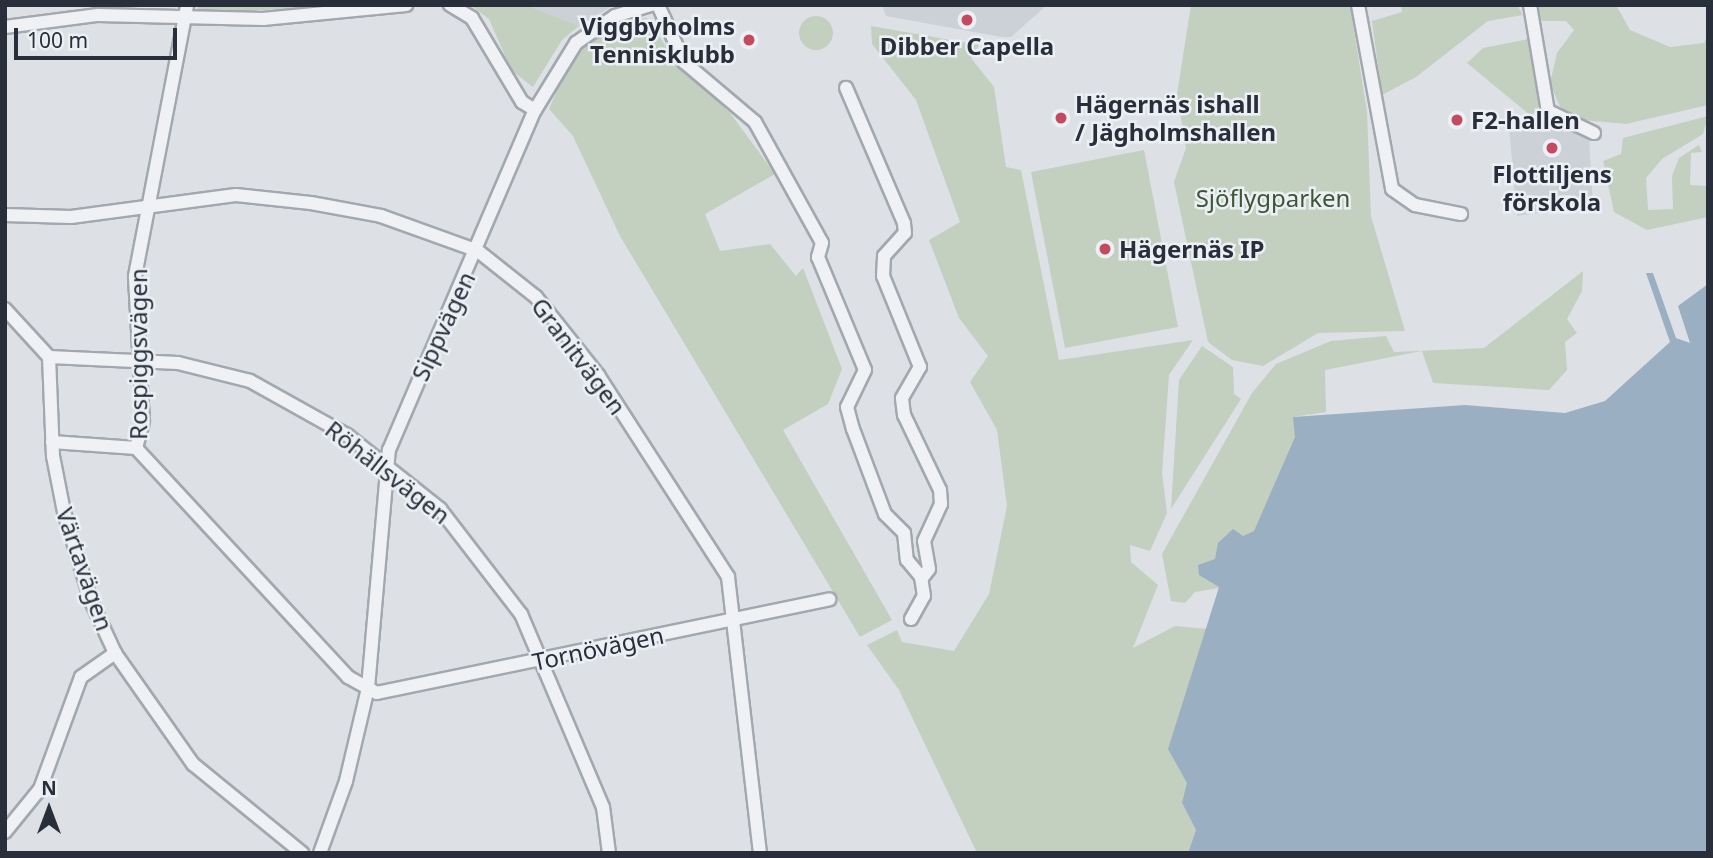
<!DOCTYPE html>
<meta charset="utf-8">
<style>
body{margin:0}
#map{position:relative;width:1713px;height:858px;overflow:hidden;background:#dde1e6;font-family:"Noto Sans",sans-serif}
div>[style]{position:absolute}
.built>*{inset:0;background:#ccd0d7}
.green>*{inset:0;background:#c3cfbf}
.round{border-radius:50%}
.water>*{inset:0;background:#9bafc3}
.roads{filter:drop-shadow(2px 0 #a3a8af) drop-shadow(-2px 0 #a3a8af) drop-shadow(0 2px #a3a8af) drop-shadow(0 -2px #a3a8af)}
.minor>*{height:12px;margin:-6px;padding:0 6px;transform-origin:6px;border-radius:6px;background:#f0f1f5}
.dots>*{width:19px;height:19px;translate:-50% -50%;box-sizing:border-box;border:4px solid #ecf0f4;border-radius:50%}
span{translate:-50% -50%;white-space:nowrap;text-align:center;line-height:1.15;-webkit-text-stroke:5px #ecf0f4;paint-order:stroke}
.poi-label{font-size:24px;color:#282f3b;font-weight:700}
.right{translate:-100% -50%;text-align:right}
.left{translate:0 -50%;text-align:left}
.park-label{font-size:24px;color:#3d5636}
.street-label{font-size:24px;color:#282f3b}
.frame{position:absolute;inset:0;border:7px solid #282f3b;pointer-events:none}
.north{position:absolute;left:14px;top:774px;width:70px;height:70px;-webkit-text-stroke:5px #ecf0f4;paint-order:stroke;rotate:0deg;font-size:19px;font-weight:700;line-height:28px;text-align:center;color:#282f3b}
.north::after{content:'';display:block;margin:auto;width:24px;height:32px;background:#282f3b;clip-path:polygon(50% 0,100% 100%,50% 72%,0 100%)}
.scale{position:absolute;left:14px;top:28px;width:163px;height:32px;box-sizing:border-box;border:4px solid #282f3b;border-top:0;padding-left:9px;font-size:21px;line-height:24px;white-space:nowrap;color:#282f3b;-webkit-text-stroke:5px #ecf0f4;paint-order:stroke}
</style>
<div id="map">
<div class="built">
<i style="clip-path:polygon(526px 5px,614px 5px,579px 26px)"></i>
<i style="clip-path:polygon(882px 5px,1047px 5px,1011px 37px,1002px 37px,886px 16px)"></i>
<i style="clip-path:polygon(1557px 124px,1589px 136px,1593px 205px,1517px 216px,1509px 126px)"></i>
</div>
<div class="green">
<i style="clip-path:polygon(199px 5px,358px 5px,247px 11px,197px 10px)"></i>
<i style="clip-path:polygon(470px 5px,526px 5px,579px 26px,562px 40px,533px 87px,511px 70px,489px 19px)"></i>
<i style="clip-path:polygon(1191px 5px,1350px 5px,1367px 112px,1371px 216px,1405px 331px,1318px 333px,1263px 366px,1232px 360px,1208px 342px,1174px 182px,1186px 148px,1177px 94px)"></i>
<i style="clip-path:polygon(1401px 5px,1517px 5px,1523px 15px,1488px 21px,1416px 77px,1382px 95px,1372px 21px,1402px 12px)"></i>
<i style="clip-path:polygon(1536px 5px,1616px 5px,1630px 30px,1670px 47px,1704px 43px,1708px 35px,1708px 105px,1626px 124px,1583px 120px,1560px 107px,1550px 83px,1557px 53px,1574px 30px,1566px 21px,1542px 21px)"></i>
<i class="round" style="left:799px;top:16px;width:34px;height:34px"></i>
<i style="clip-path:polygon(647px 18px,677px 63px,730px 113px,775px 174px,705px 214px,720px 251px,770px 244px,796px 276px,803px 268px,842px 369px,828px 404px,783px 430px,892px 620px,860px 637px,620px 236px,573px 136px,549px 109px,575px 48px,616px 20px)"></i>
<i style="clip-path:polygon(871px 26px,979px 45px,971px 58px,994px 87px,1006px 167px,1021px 170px,1059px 360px,1193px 340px,1169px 375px,1162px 473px,1167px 513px,1150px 551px,1130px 545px,1131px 562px,1158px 585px,1133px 648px,1175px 626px,1208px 629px,1236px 645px,1182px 803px,1196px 830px,1188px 853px,977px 853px,899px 690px,867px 645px,897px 630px,902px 642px,954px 651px,989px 594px,1007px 506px,997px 430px,970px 382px,988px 356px,959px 318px,929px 240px,960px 222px,916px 100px,872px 44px)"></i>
<i style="clip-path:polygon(1533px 38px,1539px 107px,1531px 116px,1467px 63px,1483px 48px)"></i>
<i style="clip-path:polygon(1708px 116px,1703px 134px,1662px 159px,1646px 178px,1648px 210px,1673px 209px,1672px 176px,1679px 158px,1699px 145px,1702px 152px,1691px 153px,1690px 185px,1708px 186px,1708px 217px,1647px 230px,1614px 212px,1603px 161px,1621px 154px,1623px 138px)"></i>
<i style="clip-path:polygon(1144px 150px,1178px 327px,1065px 348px,1031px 172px)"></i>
<i style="clip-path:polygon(1583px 271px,1582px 291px,1567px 319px,1577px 333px,1565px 342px,1567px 370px,1549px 390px,1433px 383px,1422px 351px,1325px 370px,1326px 412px,1293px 417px,1305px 463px,1219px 588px,1195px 592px,1185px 603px,1171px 601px,1162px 554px,1252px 393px,1276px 364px,1331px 341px,1386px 336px,1394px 352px,1484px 348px)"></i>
<i style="clip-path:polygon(1202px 346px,1233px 367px,1234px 394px,1241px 399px,1171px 509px,1179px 380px)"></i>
</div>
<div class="water">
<i style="clip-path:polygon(1646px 273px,1653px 273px,1676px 338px,1690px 343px,1678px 306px,1708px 284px,1708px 853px,1188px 853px,1196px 830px,1182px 803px,1187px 783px,1168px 749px,1219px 587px,1199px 575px,1198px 565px,1215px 559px,1218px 543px,1233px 529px,1243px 536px,1254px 531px,1295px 437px,1293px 417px,1465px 405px,1565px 413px,1605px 401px,1670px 342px)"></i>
</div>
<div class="roads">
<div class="minor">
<i style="left:658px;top:5px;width:63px;rotate:65.5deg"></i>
<i style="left:684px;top:62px;width:93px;rotate:40.2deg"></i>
<i style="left:755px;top:122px;width:138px;rotate:61deg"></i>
<i style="left:822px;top:243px;width:15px;rotate:106deg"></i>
<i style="left:818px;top:257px;width:122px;rotate:67.4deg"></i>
<i style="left:865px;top:370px;width:41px;rotate:115.9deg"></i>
<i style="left:847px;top:407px;width:23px;rotate:75deg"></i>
<i style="left:853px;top:429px;width:91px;rotate:69.4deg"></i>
<i style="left:885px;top:514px;width:27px;rotate:45deg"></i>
<i style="left:904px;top:533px;width:27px;rotate:84deg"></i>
<i style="left:907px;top:560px;width:23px;rotate:50deg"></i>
<i style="left:922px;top:578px;width:11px;rotate:-52deg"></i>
<i style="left:929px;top:569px;width:28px;rotate:-100deg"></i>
<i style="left:924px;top:541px;width:41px;rotate:-65.3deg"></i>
<i style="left:941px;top:504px;width:14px;rotate:-94deg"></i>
<i style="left:940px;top:490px;width:83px;rotate:-115.6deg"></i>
<i style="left:904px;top:415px;width:17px;rotate:-97deg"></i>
<i style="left:902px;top:398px;width:36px;rotate:-60deg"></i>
<i style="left:920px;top:367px;width:98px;rotate:-112.1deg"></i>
<i style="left:883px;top:276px;width:20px;rotate:-87deg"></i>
<i style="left:884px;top:256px;width:31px;rotate:-48deg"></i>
<i style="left:905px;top:233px;width:10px;rotate:-96deg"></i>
<i style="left:904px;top:223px;width:147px;rotate:-113.2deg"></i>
<i style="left:1358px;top:5px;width:187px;rotate:79.5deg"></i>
<i style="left:1392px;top:189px;width:28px;rotate:35deg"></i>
<i style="left:1415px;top:205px;width:47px;rotate:11.1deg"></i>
<i style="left:1530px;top:5px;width:108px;rotate:80.4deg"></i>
<i style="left:1548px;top:111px;width:51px;rotate:25.6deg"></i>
<i style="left:5px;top:27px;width:94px;rotate:-7.4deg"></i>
<i style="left:98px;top:15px;width:165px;rotate:1.4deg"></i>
<i style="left:263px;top:19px;width:144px;rotate:-5.6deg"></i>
<i style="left:535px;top:110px;width:79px;rotate:-58.5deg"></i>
<i style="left:576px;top:43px;width:47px;rotate:-34.7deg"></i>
<i style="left:615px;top:16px;width:39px;rotate:-17deg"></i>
<i style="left:5px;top:215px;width:66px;rotate:1.7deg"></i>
<i style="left:71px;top:217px;width:166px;rotate:-7.6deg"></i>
<i style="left:236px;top:195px;width:75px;rotate:6.1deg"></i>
<i style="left:311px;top:203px;width:71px;rotate:10.5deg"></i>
<i style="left:381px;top:216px;width:103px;rotate:19.8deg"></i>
<i style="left:478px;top:251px;width:74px;rotate:38.4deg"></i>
<i style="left:536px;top:297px;width:100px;rotate:51.5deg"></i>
<i style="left:598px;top:375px;width:240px;rotate:57.2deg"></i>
<i style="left:728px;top:577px;width:278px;rotate:83.4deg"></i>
<i style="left:5px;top:309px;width:65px;rotate:47.5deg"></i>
<i style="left:49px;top:357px;width:99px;rotate:87.7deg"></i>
<i style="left:53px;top:456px;width:57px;rotate:78.9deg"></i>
<i style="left:64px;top:512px;width:93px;rotate:73.1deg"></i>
<i style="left:91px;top:601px;width:57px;rotate:65.2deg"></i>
<i style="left:115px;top:653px;width:136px;rotate:54.9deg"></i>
<i style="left:193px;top:764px;width:141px;rotate:39.2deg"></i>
<i style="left:49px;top:357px;width:129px;rotate:2.7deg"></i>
<i style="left:178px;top:363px;width:74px;rotate:14deg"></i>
<i style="left:250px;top:381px;width:111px;rotate:29.1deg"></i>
<i style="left:347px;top:435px;width:119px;rotate:38.5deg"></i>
<i style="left:440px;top:509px;width:133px;rotate:52.4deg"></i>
<i style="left:521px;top:614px;width:210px;rotate:67deg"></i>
<i style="left:603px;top:807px;width:46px;rotate:82.6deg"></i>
<i style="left:52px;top:442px;width:84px;rotate:4.1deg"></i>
<i style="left:136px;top:448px;width:312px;rotate:47.2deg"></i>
<i style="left:348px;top:677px;width:33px;rotate:29deg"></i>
<i style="left:377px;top:693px;width:462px;rotate:-11.7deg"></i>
<i style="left:136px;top:448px;width:28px;rotate:-75deg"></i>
<i style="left:143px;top:421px;width:145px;rotate:-93.2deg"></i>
<i style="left:135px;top:276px;width:276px;rotate:-79.1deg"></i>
<i style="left:911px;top:619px;width:26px;rotate:-61deg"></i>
<i style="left:924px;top:596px;width:18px;rotate:-99deg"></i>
<i style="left:5px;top:832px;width:55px;rotate:-50.9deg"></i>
<i style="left:40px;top:789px;width:119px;rotate:-69.9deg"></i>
<i style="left:81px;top:677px;width:42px;rotate:-35.2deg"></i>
<i style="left:320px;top:853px;width:77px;rotate:-70.1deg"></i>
<i style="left:346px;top:781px;width:96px;rotate:-76.7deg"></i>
<i style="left:368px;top:688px;width:239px;rotate:-85deg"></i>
<i style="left:389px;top:450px;width:370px;rotate:-66.8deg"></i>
<i style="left:535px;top:110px;width:15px;rotate:-148deg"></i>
<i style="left:522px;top:102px;width:98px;rotate:-120.8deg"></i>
<i style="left:472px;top:18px;width:26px;rotate:-149deg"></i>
</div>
</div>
<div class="dots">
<i style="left:967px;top:20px;background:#c24b5f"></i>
<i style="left:749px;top:40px;background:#c24b5f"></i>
<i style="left:1061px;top:118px;background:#c24b5f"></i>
<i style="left:1457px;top:120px;background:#c24b5f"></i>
<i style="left:1552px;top:148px;background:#c24b5f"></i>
<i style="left:1105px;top:249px;background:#c24b5f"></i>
</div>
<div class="poi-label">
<span class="right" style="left:735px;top:40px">Viggbyholms<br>Tennisklubb</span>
<span style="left:967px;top:46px">Dibber Capella</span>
<span class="left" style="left:1075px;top:118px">Hägernäs ishall<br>/ Jägholmshallen</span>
<span class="left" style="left:1471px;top:120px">F2-hallen</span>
<span style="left:1552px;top:188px">Flottiljens<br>förskola</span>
<span class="left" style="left:1119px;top:249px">Hägernäs IP</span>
</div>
<div class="park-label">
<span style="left:1273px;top:198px">Sjöflygparken</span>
</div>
<div class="street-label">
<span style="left:443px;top:326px;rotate:-65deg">Sippvägen</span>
<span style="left:138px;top:354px;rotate:-90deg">Rospiggsvägen</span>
<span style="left:579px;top:356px;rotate:53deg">Granitvägen</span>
<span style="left:388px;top:472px;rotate:38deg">Röhällsvägen</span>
<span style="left:85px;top:569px;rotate:71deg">Värtavägen</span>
<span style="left:598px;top:648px;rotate:-12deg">Tornövägen</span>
</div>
<div class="frame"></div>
<div class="north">N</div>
<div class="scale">100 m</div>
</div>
